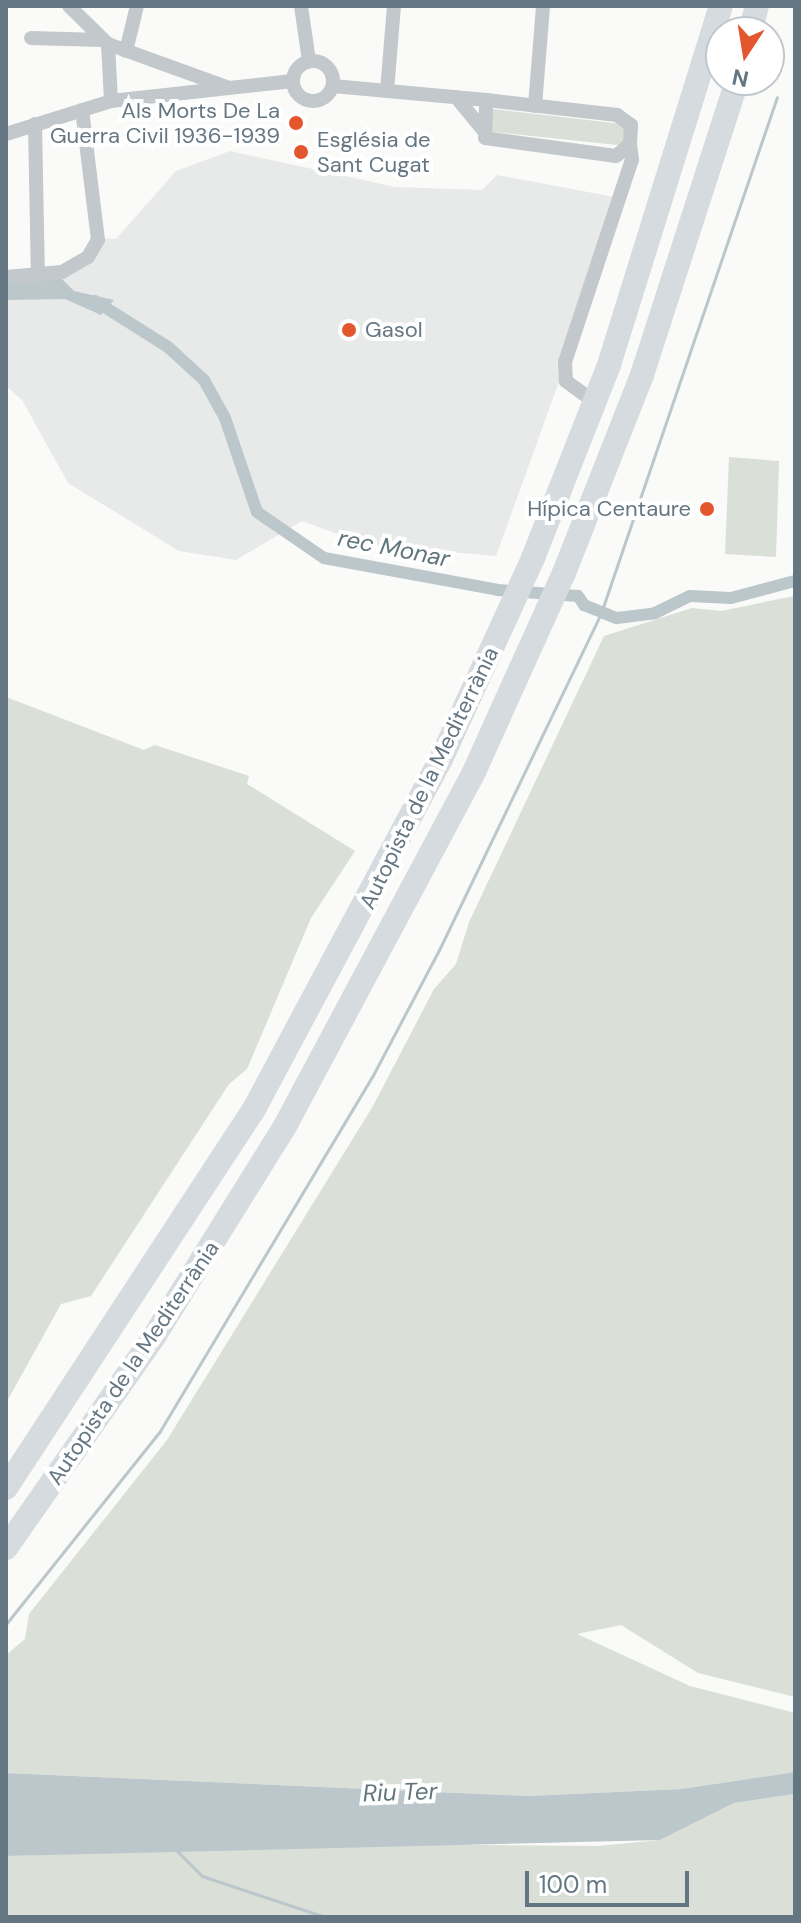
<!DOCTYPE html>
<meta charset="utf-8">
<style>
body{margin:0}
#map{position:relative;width:801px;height:1923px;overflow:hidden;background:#fafaf8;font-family:"DM Sans",sans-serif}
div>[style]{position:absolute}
.built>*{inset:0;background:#e8e9e9}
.green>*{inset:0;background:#dadfd7}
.water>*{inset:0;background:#bbc7cb}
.stream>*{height:3px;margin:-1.5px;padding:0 1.5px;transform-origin:1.5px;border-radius:1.5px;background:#bbc7cb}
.canal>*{height:12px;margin:-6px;padding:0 6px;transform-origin:6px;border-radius:6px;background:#bbc7cb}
.street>*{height:14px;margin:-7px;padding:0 7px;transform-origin:7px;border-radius:7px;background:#c3c8cc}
.street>.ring{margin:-7px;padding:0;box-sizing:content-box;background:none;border:14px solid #c3c8cc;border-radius:50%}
.highway>*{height:24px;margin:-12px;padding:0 12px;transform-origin:12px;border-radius:12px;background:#d6dbdf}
.dots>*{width:22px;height:22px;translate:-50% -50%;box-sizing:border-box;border:4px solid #fff;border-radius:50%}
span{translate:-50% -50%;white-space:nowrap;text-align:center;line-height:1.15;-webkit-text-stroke:8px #fff;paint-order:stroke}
.poi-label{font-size:22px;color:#657683}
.right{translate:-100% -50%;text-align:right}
.left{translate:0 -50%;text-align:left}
.street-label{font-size:22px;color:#657683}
.water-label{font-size:24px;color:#60757c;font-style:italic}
.frame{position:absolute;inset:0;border:8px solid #657683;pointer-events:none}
.north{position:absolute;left:705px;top:16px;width:80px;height:80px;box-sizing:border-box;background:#fff;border:2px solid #c1c8cd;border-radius:50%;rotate:192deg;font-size:22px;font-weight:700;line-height:32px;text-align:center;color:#657683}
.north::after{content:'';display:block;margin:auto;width:28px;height:36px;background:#e4572e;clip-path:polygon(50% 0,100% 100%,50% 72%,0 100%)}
.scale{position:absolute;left:525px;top:1871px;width:164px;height:36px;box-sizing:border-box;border:4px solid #657683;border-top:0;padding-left:10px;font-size:24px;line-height:28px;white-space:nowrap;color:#657683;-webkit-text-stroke:6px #fff;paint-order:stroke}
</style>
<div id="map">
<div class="built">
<i style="clip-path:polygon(230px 151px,395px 187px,482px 190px,497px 175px,625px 199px,496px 556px,368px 545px,302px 521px,236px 560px,179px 551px,68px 483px,22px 400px,6px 386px,6px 277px,37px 276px,85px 259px,97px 238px,116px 239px,176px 171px)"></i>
</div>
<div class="green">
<i style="clip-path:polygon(484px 108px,631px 125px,627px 146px,484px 131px)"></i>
<i style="clip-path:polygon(729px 457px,779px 461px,776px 557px,725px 554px)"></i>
<i style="clip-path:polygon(794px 596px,795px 1697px,698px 1673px,621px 1625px,577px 1634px,690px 1686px,795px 1713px,795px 1772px,681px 1789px,528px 1796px,6px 1773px,6px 1655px,25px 1639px,29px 1614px,167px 1440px,373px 1106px,434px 989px,456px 964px,469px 922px,604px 636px,692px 608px,721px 611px)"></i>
<i style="clip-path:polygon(6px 697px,144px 750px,155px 745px,249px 776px,247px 784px,355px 851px,311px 918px,247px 1069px,229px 1084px,91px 1296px,61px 1304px,6px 1403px)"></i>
<i style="clip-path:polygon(795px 1794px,795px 1917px,6px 1917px,6px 1856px,360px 1844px,598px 1846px,660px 1840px,734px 1803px)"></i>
</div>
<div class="water">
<i style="clip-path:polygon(60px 277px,74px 291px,114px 300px,101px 315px,65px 299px,6px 300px,6px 283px)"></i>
<i style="clip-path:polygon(795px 1772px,795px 1794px,734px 1803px,660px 1840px,6px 1856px,6px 1773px,528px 1796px,681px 1789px)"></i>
</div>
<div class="stream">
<i style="left:6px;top:1624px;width:247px;rotate:-51.4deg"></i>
<i style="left:160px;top:1431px;width:413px;rotate:-59.1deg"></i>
<i style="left:372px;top:1077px;width:141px;rotate:-62.2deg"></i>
<i style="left:438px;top:952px;width:376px;rotate:-64.3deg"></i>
<i style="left:601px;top:613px;width:545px;rotate:-71.17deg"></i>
<i style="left:175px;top:1849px;width:38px;rotate:45deg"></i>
<i style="left:202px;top:1876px;width:130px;rotate:18.4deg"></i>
</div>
<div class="canal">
<i style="left:95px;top:301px;width:86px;rotate:32.2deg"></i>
<i style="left:168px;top:347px;width:49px;rotate:42.5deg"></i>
<i style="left:204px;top:380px;width:43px;rotate:61.1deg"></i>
<i style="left:225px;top:418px;width:99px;rotate:71.2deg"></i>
<i style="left:257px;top:512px;width:81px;rotate:34.5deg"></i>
<i style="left:324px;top:558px;width:177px;rotate:10.4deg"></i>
<i style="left:498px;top:590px;width:80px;rotate:4.3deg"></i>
<i style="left:578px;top:596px;width:11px;rotate:56deg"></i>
<i style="left:584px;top:605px;width:35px;rotate:22deg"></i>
<i style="left:617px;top:618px;width:38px;rotate:-7deg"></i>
<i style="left:655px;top:613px;width:39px;rotate:-26deg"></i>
<i style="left:690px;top:596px;width:41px;rotate:2.8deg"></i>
<i style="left:731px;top:598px;width:66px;rotate:-14.9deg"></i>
</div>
<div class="street">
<i style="left:69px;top:6px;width:54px;rotate:44.3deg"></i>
<i style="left:108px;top:44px;width:127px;rotate:19.9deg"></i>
<i style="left:301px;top:6px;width:56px;rotate:81.7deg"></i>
<i style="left:31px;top:38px;width:70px;rotate:1.6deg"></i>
<i style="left:108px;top:44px;width:57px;rotate:87deg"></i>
<i style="left:126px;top:51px;width:46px;rotate:-76.3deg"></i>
<i class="ring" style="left:293px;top:61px;width:26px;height:26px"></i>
<i style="left:333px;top:86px;width:154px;rotate:5.2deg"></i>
<i style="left:486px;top:100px;width:132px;rotate:6.5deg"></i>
<i style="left:617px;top:115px;width:17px;rotate:36deg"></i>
<i style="left:631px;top:125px;width:19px;rotate:93deg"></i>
<i style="left:630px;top:144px;width:18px;rotate:139deg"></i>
<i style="left:616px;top:156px;width:132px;rotate:-172.2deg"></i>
<i style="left:485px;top:138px;width:38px;rotate:-88deg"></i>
<i style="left:387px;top:91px;width:85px;rotate:-85.3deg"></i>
<i style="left:456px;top:97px;width:44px;rotate:50.5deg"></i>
<i style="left:535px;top:106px;width:100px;rotate:-85.4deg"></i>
<i style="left:35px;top:124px;width:152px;rotate:88.9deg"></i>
<i style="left:6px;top:134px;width:110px;rotate:-17.4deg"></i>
<i style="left:111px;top:101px;width:183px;rotate:-6.3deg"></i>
<i style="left:6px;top:277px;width:56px;rotate:-5.1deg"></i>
<i style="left:62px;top:272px;width:30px;rotate:-30deg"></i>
<i style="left:88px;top:257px;width:20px;rotate:-60deg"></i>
<i style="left:98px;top:240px;width:131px;rotate:-97deg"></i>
<i style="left:585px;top:395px;width:24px;rotate:-144deg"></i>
<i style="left:566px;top:381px;width:19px;rotate:-93deg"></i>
<i style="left:565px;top:362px;width:213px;rotate:-71.7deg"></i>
<i style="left:632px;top:160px;width:16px;rotate:-97deg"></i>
</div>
<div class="highway">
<i style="left:750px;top:32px;width:27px;rotate:-75deg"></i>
<i style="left:6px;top:1488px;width:451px;rotate:-56.8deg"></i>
<i style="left:253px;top:1111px;width:401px;rotate:-61.9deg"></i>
<i style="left:442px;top:757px;width:219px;rotate:-65.4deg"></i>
<i style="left:533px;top:558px;width:207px;rotate:-68.5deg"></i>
<i style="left:609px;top:365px;width:376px;rotate:-72.7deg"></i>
<i style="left:6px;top:1548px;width:260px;rotate:-55deg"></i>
<i style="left:155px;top:1335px;width:244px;rotate:-58.1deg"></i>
<i style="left:284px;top:1128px;width:404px;rotate:-61.9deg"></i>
<i style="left:474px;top:772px;width:218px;rotate:-65.7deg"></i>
<i style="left:564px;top:573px;width:213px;rotate:-68.5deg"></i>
<i style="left:642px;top:375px;width:310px;rotate:-72.1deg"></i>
</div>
<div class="dots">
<i style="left:296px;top:123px;background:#e4572e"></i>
<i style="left:301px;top:152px;background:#e4572e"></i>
<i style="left:349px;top:330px;background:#e4572e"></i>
<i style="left:707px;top:509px;background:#e4572e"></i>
</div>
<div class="poi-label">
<span class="right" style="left:280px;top:123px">Als Morts De La<br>Guerra Civil 1936-1939</span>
<span class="left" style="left:317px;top:152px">Església de<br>Sant Cugat</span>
<span class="left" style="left:365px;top:330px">Gasol</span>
<span class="right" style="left:691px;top:509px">Hípica Centaure</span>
</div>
<div class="street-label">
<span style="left:429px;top:778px;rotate:-64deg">Autopista de la Mediterrània</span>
<span style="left:133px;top:1363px;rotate:-56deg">Autopista de la Mediterrània</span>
</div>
<div class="water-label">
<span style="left:394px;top:548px;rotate:11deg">rec Monar</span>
<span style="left:400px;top:1792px;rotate:-2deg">Riu Ter</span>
</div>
<div class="frame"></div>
<div class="north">N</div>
<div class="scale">100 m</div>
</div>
